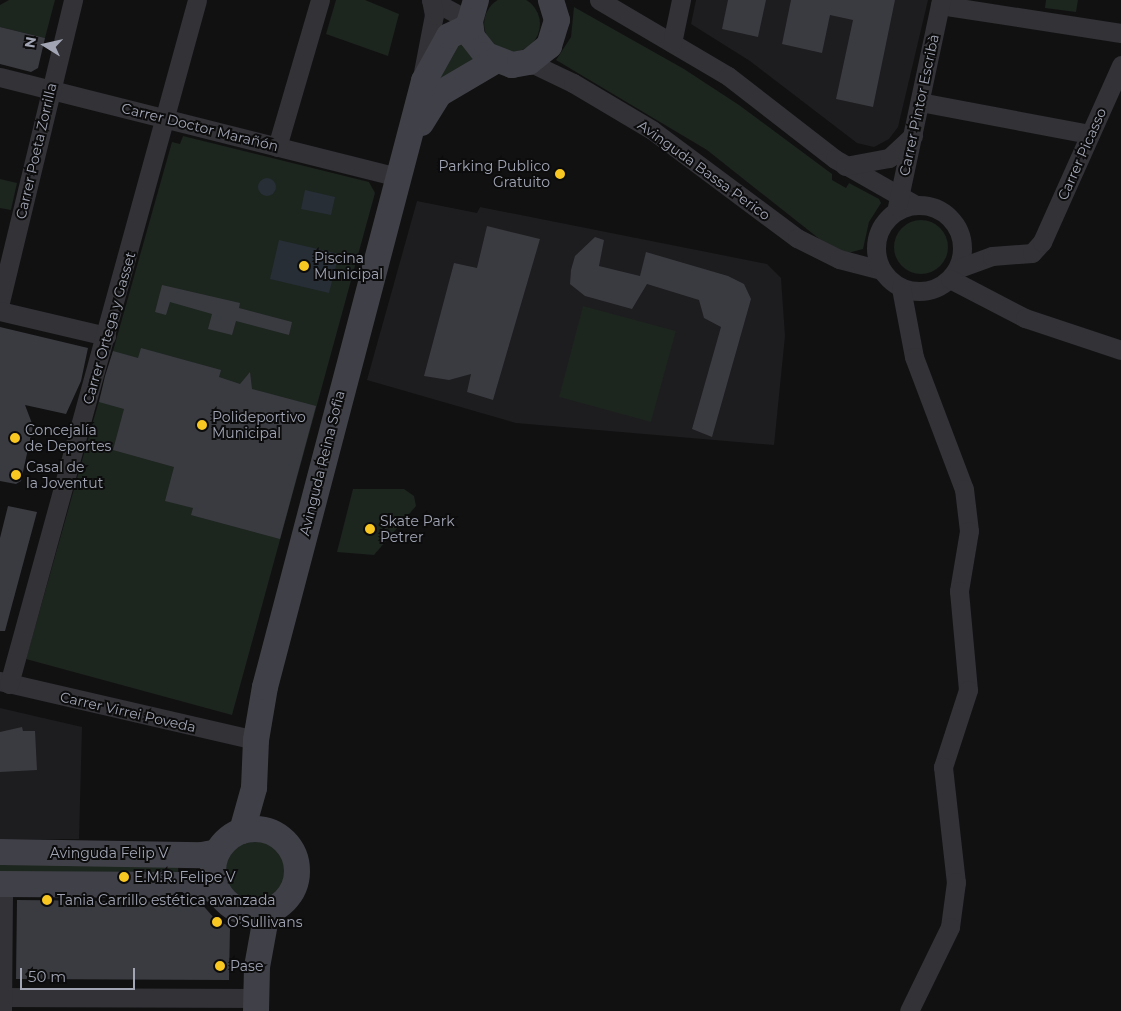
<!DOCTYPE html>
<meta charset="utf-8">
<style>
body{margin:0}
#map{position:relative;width:1121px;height:1011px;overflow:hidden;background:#111112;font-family:Montserrat,sans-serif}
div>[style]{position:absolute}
.built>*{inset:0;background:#1d1d1f}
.green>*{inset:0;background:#1d251f}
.round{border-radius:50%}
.water>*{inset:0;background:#272e36}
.building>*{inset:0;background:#3a3b40}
.street>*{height:19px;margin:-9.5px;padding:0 9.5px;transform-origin:9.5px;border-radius:9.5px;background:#323237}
.street>.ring{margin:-9.5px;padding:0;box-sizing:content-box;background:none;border:19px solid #323237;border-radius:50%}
.secondary>*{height:26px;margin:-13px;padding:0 13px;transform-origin:13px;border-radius:13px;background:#404148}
.secondary>.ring{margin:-13px;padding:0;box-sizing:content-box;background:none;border:26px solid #404148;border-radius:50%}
.dots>*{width:14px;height:14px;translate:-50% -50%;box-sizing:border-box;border:2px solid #0c0c0d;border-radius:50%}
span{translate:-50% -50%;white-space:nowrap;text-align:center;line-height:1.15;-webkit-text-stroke:4px #0c0c0d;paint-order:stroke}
.street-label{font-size:14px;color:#a1a5b4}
.poi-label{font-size:14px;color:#a1a5b4}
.right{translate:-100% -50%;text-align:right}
.left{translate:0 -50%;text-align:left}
.north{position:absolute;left:20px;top:20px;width:50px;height:50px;-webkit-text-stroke:4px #0c0c0d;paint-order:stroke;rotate:280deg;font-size:14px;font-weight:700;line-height:20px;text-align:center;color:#a1a5b4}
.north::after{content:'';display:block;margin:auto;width:18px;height:22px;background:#a1a5b4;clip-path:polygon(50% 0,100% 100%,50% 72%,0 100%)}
.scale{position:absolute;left:20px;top:968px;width:115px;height:22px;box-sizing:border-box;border:2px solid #a1a5b4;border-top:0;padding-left:6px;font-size:15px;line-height:18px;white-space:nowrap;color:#a1a5b4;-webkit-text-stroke:4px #0c0c0d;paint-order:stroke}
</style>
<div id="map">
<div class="built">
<i style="clip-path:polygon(696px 0,928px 0,898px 127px,889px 139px,874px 147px,857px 143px,750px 61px,691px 24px)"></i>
<i style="clip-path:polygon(417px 201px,477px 213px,480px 207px,767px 264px,781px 278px,785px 336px,774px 445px,516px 423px,367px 380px)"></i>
<i style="clip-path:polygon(0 708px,82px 727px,79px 839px,0 839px)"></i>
</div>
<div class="green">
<i class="round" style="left:484px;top:-4px;width:56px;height:56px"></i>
<i style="clip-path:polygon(9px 0,55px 0,45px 38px,0 27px,0 5px)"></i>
<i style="clip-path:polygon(336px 0,365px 0,399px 14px,388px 56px,326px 34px)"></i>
<i style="clip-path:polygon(1046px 0,1078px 0,1076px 12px,1045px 8px)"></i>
<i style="clip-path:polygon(574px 7px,684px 69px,739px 105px,832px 174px,832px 180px,846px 188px,849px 183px,879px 199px,881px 203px,869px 222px,863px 249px,848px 253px,827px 245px,707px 150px,556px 60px,571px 37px)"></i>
<i style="clip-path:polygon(460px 41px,473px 59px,431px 89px)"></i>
<i style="clip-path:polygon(183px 136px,369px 182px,375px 193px,232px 715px,26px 659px,172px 142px,180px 144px)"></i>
<i style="clip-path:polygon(0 179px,17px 183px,11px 210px,0 208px)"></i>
<i class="round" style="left:894px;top:220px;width:54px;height:54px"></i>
<i style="clip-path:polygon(583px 306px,676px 331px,651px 422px,559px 397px)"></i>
<i style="clip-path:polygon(353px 489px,404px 489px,414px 496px,416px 506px,374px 555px,337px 552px)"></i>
<i class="round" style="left:222px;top:839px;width:64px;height:64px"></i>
<i style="clip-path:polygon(0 859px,178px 865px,178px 873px,0 877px)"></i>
</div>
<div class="water">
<i class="round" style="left:258px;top:178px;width:18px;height:18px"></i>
<i style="clip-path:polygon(305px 190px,335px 197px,331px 215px,301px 209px)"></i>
<i style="clip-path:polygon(279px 240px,339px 254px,329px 293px,270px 279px)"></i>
</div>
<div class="building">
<i style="clip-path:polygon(728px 0,766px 0,758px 37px,722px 29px)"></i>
<i style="clip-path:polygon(791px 0,895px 0,873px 107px,836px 99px,853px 20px,830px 15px,822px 53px,782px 44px)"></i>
<i style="clip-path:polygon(0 27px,45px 38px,38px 68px,31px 72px,0 64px)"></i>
<i style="clip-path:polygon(487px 226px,540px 239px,493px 400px,467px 392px,471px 374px,449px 380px,424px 376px,454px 263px,477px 268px)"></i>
<i style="clip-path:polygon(595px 237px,604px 240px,599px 266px,640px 276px,646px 252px,728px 276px,744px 284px,751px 299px,712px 437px,692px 429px,721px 327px,704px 318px,699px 300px,647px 284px,632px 309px,585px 296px,570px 284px,571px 270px,575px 256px)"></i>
<i style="clip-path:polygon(162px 285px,240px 303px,239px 308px,292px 322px,289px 335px,236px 321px,232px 335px,208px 329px,212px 314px,170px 302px,166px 315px,155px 312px)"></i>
<i style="clip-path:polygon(0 327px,88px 348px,81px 381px,66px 414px,25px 405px,33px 426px,21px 481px,16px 484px,0 481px)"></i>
<i style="clip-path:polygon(141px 348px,221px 370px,219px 377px,240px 384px,250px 372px,252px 389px,316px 406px,280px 539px,191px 515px,193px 508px,165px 501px,174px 467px,113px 450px,124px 409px,99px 402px,105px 376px,113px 351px,138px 358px)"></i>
<i style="clip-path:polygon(8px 506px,37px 512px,5px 631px,0 631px,0 538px)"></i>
<i style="clip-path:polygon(22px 727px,23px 731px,35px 731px,37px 770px,0 772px,0 732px)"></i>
<i style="clip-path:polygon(17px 900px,200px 902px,214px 918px,230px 927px,229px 980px,16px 979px)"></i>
</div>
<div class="street">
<i style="left:431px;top:0;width:44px;rotate:28.3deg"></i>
<i style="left:599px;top:0;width:150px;rotate:30.5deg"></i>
<i style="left:728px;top:76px;width:135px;rotate:37.8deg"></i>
<i style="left:835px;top:159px;width:91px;rotate:29.7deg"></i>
<i style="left:940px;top:5px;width:183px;rotate:8.8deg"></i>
<i style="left:672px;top:43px;width:44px;rotate:-78.2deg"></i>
<i style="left:529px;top:62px;width:49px;rotate:25.5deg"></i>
<i style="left:573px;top:83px;width:92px;rotate:30.7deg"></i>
<i style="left:652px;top:130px;width:181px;rotate:36.7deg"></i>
<i style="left:797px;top:238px;width:47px;rotate:26.6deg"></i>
<i style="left:839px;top:259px;width:43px;rotate:14.7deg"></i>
<i style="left:423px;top:72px;width:58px;rotate:-79.1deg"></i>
<i style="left:434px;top:15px;width:15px;rotate:-101deg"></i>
<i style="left:0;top:77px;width:411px;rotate:14.1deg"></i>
<i style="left:920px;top:102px;width:173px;rotate:10.7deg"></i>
<i style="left:277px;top:147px;width:153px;rotate:-73.7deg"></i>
<i style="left:845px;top:166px;width:45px;rotate:-10.3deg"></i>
<i style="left:889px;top:158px;width:33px;rotate:-43deg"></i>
<i class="ring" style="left:876px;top:205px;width:67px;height:67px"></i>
<i style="left:897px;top:207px;width:212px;rotate:-78deg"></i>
<i style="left:959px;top:268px;width:35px;rotate:-20deg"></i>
<i style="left:992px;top:256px;width:40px;rotate:-4.3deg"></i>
<i style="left:1032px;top:253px;width:15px;rotate:-48deg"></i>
<i style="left:1042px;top:242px;width:194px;rotate:-65.9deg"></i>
<i style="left:950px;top:279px;width:85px;rotate:27.5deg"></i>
<i style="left:1025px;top:318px;width:101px;rotate:18.4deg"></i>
<i style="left:901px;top:288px;width:70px;rotate:79.3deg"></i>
<i style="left:914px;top:357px;width:141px;rotate:69.3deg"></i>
<i style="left:964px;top:489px;width:42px;rotate:83.2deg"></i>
<i style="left:969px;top:531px;width:61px;rotate:99.5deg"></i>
<i style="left:959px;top:591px;width:99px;rotate:84.8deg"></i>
<i style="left:968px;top:690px;width:81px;rotate:108deg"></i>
<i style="left:943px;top:767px;width:116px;rotate:83.6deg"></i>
<i style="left:956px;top:882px;width:45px;rotate:97.6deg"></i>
<i style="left:950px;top:927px;width:93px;rotate:116deg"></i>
<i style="left:0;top:302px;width:311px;rotate:-76.4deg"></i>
<i style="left:0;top:311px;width:109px;rotate:13.3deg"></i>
<i style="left:0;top:681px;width:263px;rotate:13deg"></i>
<i style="left:9px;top:684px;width:709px;rotate:-74.63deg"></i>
<i style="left:0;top:997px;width:256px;rotate:0.2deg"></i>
<i style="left:2px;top:1011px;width:127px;rotate:-89.5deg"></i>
</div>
<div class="secondary">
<i style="left:476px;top:0;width:22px;rotate:106deg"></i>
<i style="left:470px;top:21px;width:16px;rotate:83deg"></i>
<i style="left:472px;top:37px;width:23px;rotate:52deg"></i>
<i style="left:486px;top:55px;width:28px;rotate:21deg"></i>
<i style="left:512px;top:65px;width:17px;rotate:-10deg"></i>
<i style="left:529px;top:62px;width:26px;rotate:-39deg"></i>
<i style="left:549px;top:46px;width:27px;rotate:-73deg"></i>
<i style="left:557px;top:20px;width:21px;rotate:-107deg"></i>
<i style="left:421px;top:123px;width:34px;rotate:-58deg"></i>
<i style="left:439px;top:94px;width:65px;rotate:-30.5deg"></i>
<i class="ring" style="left:213px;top:829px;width:58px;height:58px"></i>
<i style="left:242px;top:831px;width:45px;rotate:-74.4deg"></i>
<i style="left:254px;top:788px;width:48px;rotate:-87.6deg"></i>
<i style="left:256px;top:740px;width:54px;rotate:-80.4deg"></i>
<i style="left:265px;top:687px;width:627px;rotate:-75.3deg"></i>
<i style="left:424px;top:81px;width:51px;rotate:-60.9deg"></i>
<i style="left:449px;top:36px;width:23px;rotate:-25deg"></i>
<i style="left:0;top:852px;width:202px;rotate:0.9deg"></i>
<i style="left:202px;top:855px;width:15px;rotate:-11deg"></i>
<i style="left:0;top:884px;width:177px;rotate:0.3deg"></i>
<i style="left:177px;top:885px;width:31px;rotate:4deg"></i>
<i style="left:208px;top:887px;width:13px;rotate:29deg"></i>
<i style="left:256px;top:1011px;width:44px;rotate:-88.7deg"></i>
<i style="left:257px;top:967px;width:56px;rotate:-79.7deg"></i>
</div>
<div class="dots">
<i style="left:560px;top:174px;background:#f9c722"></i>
<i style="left:304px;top:266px;background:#f9c722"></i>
<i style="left:202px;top:425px;background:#f9c722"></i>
<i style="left:15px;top:438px;background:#f9c722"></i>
<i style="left:16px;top:475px;background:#f9c722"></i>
<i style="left:370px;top:529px;background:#f9c722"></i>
<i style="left:124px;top:877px;background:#f9c722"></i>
<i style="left:47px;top:900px;background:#f9c722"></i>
<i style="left:217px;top:922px;background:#f9c722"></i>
<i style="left:220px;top:966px;background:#f9c722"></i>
</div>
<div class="street-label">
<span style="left:919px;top:105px;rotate:-78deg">Carrer Pintor Escribà</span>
<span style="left:200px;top:127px;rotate:14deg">Carrer Doctor Marañón</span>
<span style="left:36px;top:151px;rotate:-77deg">Carrer Poeta Zorrilla</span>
<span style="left:1082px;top:154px;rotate:-66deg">Carrer Picasso</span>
<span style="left:704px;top:170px;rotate:36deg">Avinguda Bassa Perico</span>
<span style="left:109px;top:328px;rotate:-74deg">Carrer Ortega y Gasset</span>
<span style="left:322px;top:463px;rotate:-76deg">Avinguda Reina Sofia</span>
<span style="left:128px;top:712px;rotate:13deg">Carrer Virrei Poveda</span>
<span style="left:109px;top:853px">Avinguda Felip V</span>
</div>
<div class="poi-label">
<span class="right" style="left:550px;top:174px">Parking Publico<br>Gratuito</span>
<span class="left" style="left:314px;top:266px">Piscina<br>Municipal</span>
<span class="left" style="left:212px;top:425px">Polideportivo<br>Municipal</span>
<span class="left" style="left:25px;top:438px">Concejalía<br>de Deportes</span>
<span class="left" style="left:26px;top:475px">Casal de<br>la Joventut</span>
<span class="left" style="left:380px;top:529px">Skate Park<br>Petrer</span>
<span class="left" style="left:134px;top:877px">E.M.R. Felipe V</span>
<span class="left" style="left:57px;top:900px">Tania Carrillo estética avanzada</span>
<span class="left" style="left:227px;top:922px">O'Sullivans</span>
<span class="left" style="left:230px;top:966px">Pase</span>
</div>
<div class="north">N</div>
<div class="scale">50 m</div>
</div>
